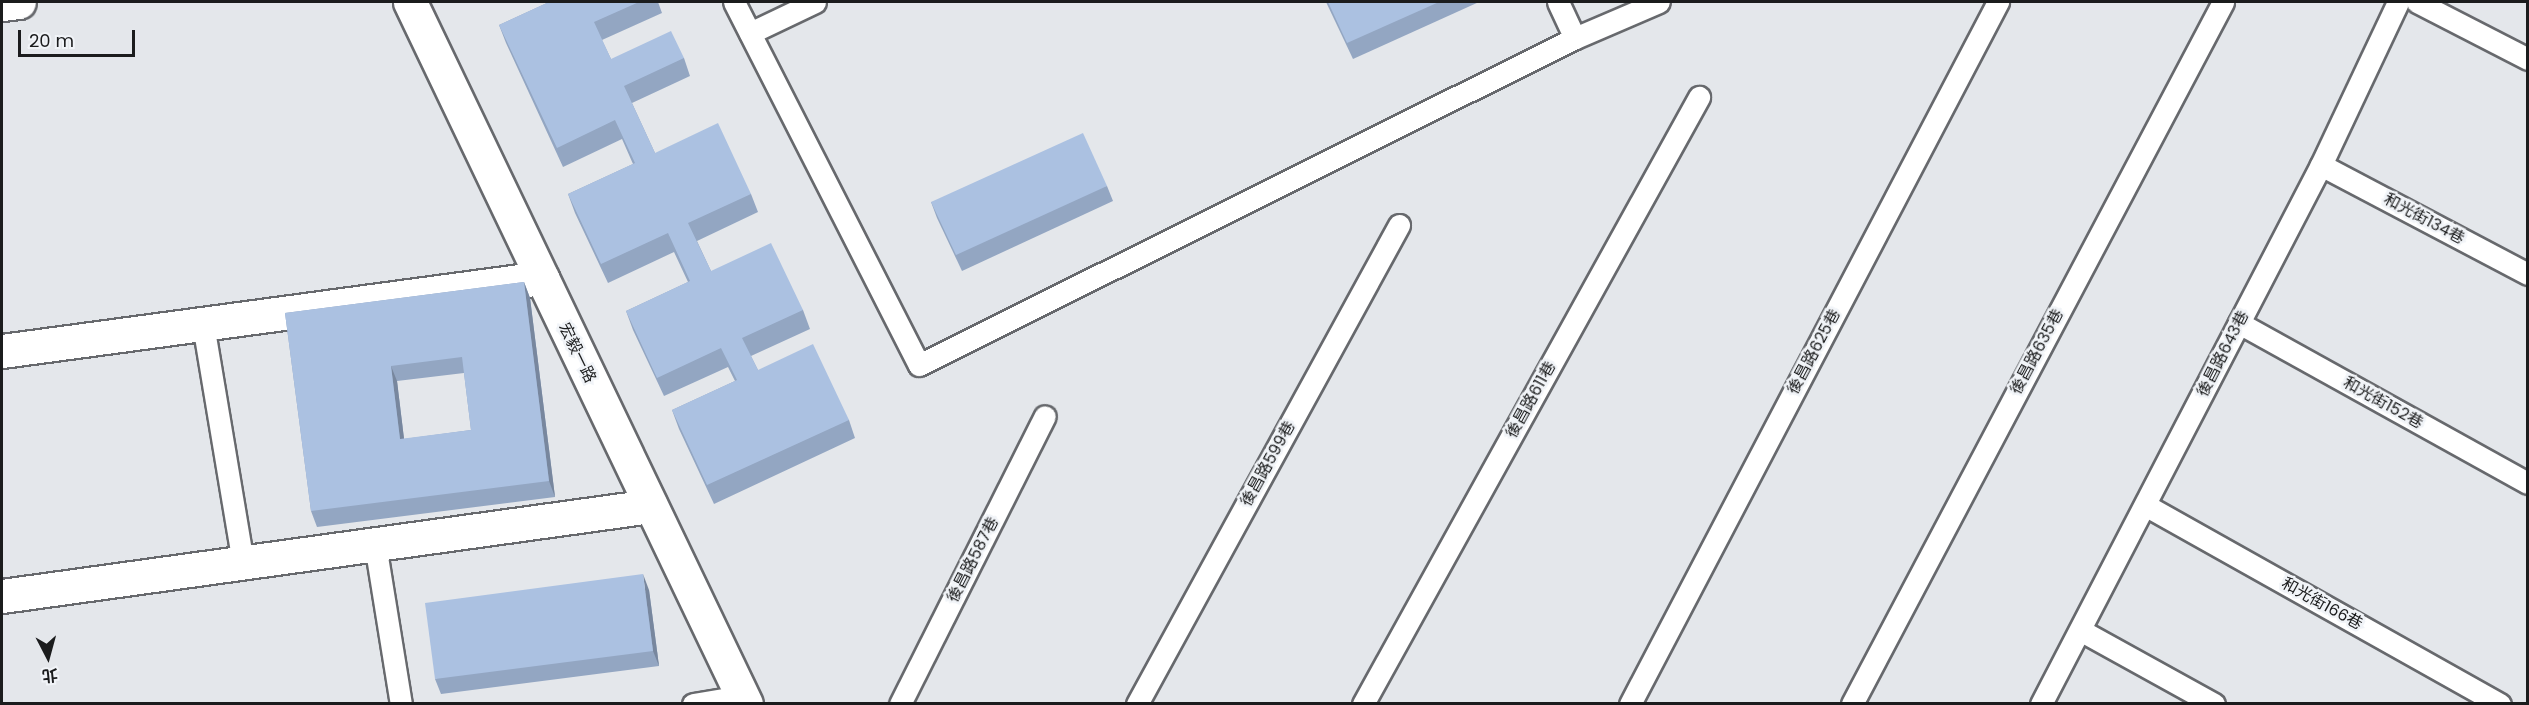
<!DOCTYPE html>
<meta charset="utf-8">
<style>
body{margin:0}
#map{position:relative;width:2529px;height:705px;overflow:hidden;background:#e4e7eb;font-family:Poppins,"Noto Sans TC",sans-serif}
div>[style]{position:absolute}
.roads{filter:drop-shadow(2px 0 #67696d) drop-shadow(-2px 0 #67696d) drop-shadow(0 2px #67696d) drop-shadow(0 -2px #67696d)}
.service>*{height:21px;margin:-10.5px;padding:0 10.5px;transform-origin:10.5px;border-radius:10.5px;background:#fff}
.minor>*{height:33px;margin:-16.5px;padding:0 16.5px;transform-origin:16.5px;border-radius:16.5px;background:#fff}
.wall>*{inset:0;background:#93a6c2}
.shaded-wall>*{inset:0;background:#78879e}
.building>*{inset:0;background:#abc1e1}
span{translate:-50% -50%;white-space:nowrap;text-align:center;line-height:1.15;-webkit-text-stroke:5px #f1f4f8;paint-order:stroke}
.street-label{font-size:16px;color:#1b1c1d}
.frame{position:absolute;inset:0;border:3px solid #1b1c1d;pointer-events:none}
.north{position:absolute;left:18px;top:627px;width:60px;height:60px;-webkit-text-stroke:4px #f1f4f8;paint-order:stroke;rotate:174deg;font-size:16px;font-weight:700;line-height:24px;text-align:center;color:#1b1c1d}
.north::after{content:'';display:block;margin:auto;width:21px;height:27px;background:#1b1c1d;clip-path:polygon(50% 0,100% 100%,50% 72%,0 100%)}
.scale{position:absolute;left:18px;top:30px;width:117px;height:27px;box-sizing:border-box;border:3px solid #1b1c1d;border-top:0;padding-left:8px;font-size:18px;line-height:21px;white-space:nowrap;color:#1b1c1d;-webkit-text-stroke:4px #f1f4f8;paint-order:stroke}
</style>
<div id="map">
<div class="roads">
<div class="service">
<i style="left:734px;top:2px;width:407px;rotate:63deg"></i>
<i style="left:919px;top:365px;width:733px;rotate:-26.5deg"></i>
<i style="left:1575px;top:38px;width:91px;rotate:-23.2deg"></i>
<i style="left:1558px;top:2px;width:40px;rotate:65deg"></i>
<i style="left:2417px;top:2px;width:125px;rotate:27.2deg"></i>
<i style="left:750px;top:33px;width:72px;rotate:-25.5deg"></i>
<i style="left:2321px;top:165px;width:234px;rotate:27.8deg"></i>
<i style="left:2239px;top:323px;width:330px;rotate:29deg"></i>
<i style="left:203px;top:324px;width:242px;rotate:80.5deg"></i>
<i style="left:2145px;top:505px;width:407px;rotate:29.3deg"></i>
<i style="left:375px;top:544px;width:162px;rotate:80.8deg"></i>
<i style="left:2080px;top:630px;width:153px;rotate:28.9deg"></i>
<i style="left:693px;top:704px;width:50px;rotate:-9.3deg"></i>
<i style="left:900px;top:704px;width:322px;rotate:-63.3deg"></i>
<i style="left:1137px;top:704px;width:546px;rotate:-61.32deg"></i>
<i style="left:1363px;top:704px;width:694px;rotate:-61.03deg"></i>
<i style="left:1630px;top:704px;width:793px;rotate:-62.34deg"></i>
<i style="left:1852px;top:704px;width:794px;rotate:-62.14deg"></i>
<i style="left:2041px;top:704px;width:607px;rotate:-62.55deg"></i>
<i style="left:2321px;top:165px;width:180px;rotate:-64.7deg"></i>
</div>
<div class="minor">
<i style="left:410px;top:2px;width:778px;rotate:64.42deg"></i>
<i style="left:2px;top:4px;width:17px;rotate:-7deg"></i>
<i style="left:2px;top:351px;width:545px;rotate:-7.7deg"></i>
<i style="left:2px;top:596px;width:655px;rotate:-7.9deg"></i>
</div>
</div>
<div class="wall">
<i style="clip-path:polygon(549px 2px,658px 2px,662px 13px,602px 40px,611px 59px,684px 58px,690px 76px,632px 103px,655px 153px,751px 194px,758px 212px,697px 241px,711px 271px,803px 310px,810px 329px,751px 356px,758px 370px,849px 420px,855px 438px,714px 504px,679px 429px,672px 410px,735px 381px,728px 367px,664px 396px,633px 330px,626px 311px,688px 282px,674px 252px,608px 283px,575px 213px,568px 194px,633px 164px,622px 139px,563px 167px,506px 43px,499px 25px)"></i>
<i style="clip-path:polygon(1326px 2px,1479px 2px,1353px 59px)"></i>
<i style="clip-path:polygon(1107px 186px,1113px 201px,962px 271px,937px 218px,931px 202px)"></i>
<i style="clip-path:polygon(evenodd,524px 282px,530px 298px,555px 497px,317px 527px,311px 511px,285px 313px,524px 282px,464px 373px,471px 430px,404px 439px,397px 381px,464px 373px)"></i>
<i style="clip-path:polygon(649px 590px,659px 666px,441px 694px,435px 679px)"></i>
</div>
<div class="shaded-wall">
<i style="clip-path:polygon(524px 282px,530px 298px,555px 497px,549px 481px)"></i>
<i style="clip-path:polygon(391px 366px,397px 381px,406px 455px,400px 439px)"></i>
<i style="clip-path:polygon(643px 574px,649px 590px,659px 666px,653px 651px)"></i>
</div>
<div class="building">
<i style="clip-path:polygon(549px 2px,639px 2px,594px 22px,611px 59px,671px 31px,684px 58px,624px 86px,655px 153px,718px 123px,751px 194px,688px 223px,711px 271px,771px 243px,803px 310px,742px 338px,758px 370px,813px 344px,849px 420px,707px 485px,672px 410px,737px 380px,721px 348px,657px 378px,626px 311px,690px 281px,668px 233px,601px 264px,568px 194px,635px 163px,615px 120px,557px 148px,499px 25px)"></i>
<i style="clip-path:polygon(1328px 2px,1439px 2px,1347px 43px)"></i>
<i style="clip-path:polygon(1083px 133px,1107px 186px,956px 255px,931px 202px)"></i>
<i style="clip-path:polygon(evenodd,524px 282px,549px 481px,311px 511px,285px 313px,524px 282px,462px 357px,471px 430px,400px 439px,391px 366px,462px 357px)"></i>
<i style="clip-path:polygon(643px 574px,653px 651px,435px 679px,425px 603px)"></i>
</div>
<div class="street-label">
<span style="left:2424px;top:219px;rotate:28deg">和光街134巷</span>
<span style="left:1814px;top:352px;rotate:-62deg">後昌路625巷</span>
<span style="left:2037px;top:352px;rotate:-62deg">後昌路635巷</span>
<span style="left:577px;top:353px;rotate:64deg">宏毅一路</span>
<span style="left:2223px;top:354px;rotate:-63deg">後昌路643巷</span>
<span style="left:1531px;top:400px;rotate:-61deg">後昌路611巷</span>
<span style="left:2383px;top:403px;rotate:29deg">和光街152巷</span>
<span style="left:1268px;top:464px;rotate:-61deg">後昌路599巷</span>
<span style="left:973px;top:560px;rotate:-63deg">後昌路587巷</span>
<span style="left:2322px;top:604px;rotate:29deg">和光街166巷</span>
</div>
<div class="frame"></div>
<div class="north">北</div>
<div class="scale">20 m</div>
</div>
